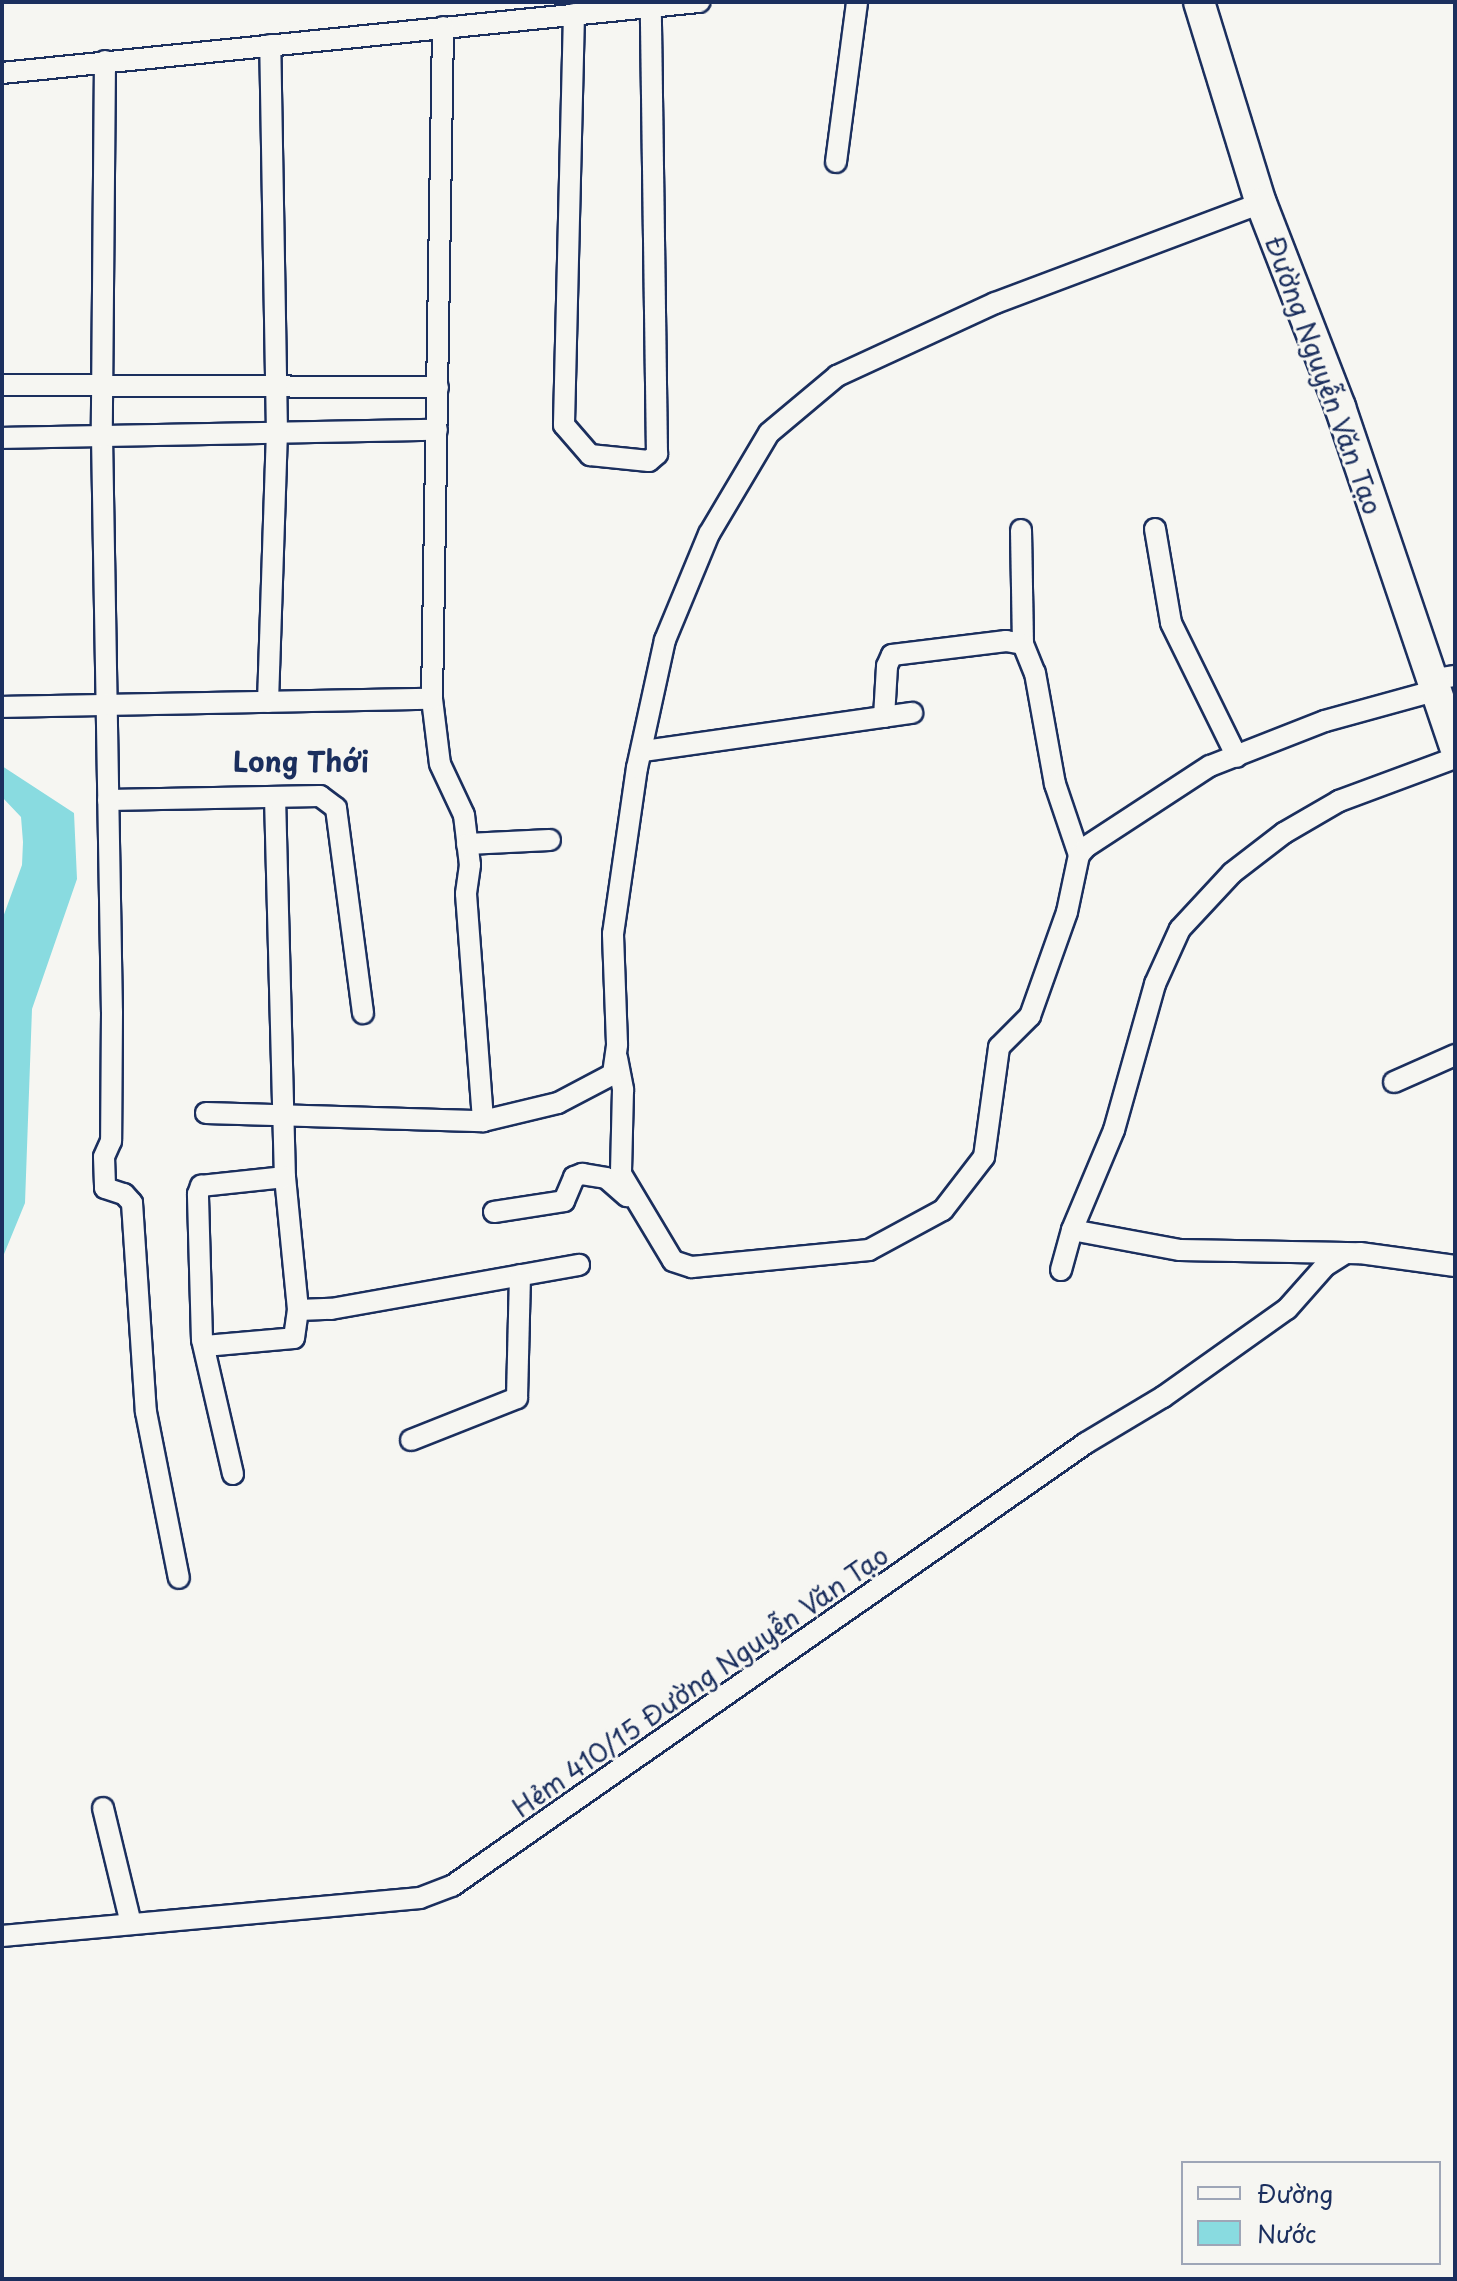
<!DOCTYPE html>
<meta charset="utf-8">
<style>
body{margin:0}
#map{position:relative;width:1457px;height:2281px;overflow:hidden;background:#f6f6f2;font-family:"Playpen Sans",sans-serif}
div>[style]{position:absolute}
.water>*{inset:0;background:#89dbe0}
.roads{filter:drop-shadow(2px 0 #1b2f5e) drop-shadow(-2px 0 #1b2f5e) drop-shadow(0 2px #1b2f5e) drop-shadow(0 -2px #1b2f5e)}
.street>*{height:20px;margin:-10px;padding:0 10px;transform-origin:10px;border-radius:10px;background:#f6f6f2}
.secondary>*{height:30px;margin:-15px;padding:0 15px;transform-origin:15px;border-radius:15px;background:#f6f6f2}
span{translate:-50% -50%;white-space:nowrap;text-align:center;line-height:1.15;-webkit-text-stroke:6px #f6f6f2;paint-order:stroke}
.street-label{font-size:26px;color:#1b2f5e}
.neighbourhood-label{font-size:28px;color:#1b2f5e;font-weight:700}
.frame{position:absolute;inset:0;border:4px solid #1b2f5e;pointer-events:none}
.legend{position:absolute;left:1181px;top:2161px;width:260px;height:104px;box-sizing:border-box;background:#f6f6f2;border:2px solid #9ea6b7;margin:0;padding:10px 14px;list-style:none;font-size:24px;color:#1b2f5e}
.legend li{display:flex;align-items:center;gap:16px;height:40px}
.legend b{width:40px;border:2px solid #9ea6b7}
</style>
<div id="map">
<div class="water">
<i style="clip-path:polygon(2px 766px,74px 813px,77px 879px,32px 1009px,25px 1203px,2px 1259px,2px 920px,22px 865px,23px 842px,21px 817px,2px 797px)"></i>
</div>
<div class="roads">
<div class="street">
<i style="left:574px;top:14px;width:411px;rotate:91.4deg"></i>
<i style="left:564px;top:425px;width:40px;rotate:49deg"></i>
<i style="left:590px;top:455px;width:59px;rotate:5.8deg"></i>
<i style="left:649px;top:461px;width:11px;rotate:-41deg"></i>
<i style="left:657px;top:454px;width:448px;rotate:-90.8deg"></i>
<i style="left:105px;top:61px;width:375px;rotate:90.5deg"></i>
<i style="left:102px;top:436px;width:576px;rotate:89.01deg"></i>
<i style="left:112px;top:1012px;width:129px;rotate:90.4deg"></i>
<i style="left:111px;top:1141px;width:17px;rotate:114deg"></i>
<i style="left:104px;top:1157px;width:31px;rotate:88deg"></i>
<i style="left:105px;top:1188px;width:20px;rotate:18deg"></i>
<i style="left:124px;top:1194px;width:12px;rotate:48deg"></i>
<i style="left:132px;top:1203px;width:209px;rotate:86.2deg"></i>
<i style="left:146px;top:1412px;width:169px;rotate:78.8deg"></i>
<i style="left:2px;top:73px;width:701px;rotate:-5.82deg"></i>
<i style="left:836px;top:162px;width:161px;rotate:-82.5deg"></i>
<i style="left:2px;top:385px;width:436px;rotate:0.3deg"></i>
<i style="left:2px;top:438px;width:435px;rotate:-1.1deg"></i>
<i style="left:1155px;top:529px;width:95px;rotate:80.3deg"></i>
<i style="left:1171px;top:623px;width:149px;rotate:63.8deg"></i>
<i style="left:1021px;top:530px;width:114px;rotate:89deg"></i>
<i style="left:1429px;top:680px;width:26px;rotate:-9deg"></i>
<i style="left:432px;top:699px;width:65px;rotate:83deg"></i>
<i style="left:440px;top:764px;width:56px;rotate:64.8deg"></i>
<i style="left:464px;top:815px;width:50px;rotate:83.2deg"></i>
<i style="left:470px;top:865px;width:29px;rotate:98deg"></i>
<i style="left:466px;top:894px;width:228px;rotate:85.7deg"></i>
<i style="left:268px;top:702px;width:269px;rotate:-88.1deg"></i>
<i style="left:277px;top:433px;width:388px;rotate:-91deg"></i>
<i style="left:2px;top:707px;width:430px;rotate:-1.1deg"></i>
<i style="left:432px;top:699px;width:672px;rotate:-89.06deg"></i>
<i style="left:884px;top:717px;width:51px;rotate:-86.6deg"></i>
<i style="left:887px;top:666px;width:12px;rotate:-66deg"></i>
<i style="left:892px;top:655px;width:115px;rotate:-7deg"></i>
<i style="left:1006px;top:641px;width:17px;rotate:10deg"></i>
<i style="left:1023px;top:644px;width:31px;rotate:68deg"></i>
<i style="left:1035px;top:673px;width:113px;rotate:79.8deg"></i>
<i style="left:1055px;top:784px;width:75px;rotate:71.3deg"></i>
<i style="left:644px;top:751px;width:271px;rotate:-8.1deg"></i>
<i style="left:275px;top:797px;width:380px;rotate:88.5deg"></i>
<i style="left:285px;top:1177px;width:134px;rotate:84.4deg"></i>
<i style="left:298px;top:1310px;width:33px;rotate:-2deg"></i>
<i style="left:331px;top:1309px;width:252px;rotate:-10.1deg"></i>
<i style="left:108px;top:800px;width:212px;rotate:-1.1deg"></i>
<i style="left:320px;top:796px;width:20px;rotate:37deg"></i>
<i style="left:336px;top:808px;width:207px;rotate:82.5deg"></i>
<i style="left:467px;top:844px;width:83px;rotate:-2.8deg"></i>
<i style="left:617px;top:1058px;width:33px;rotate:79deg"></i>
<i style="left:623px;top:1090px;width:84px;rotate:91.4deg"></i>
<i style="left:621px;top:1174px;width:101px;rotate:59.1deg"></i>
<i style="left:673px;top:1261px;width:20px;rotate:18deg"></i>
<i style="left:692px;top:1267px;width:178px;rotate:-5.5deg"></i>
<i style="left:869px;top:1250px;width:84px;rotate:-28.4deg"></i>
<i style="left:943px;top:1210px;width:67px;rotate:-52.3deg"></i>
<i style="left:984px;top:1157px;width:111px;rotate:-82.2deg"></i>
<i style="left:999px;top:1047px;width:44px;rotate:-45deg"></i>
<i style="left:1030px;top:1016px;width:110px;rotate:-70.4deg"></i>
<i style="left:1067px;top:912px;width:58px;rotate:-78.1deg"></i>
<i style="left:1079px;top:855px;width:11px;rotate:-49deg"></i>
<i style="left:1086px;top:847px;width:148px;rotate:-33.2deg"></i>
<i style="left:1210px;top:766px;width:123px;rotate:-21.4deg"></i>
<i style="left:1325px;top:721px;width:113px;rotate:-15.4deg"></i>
<i style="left:1394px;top:1082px;width:67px;rotate:-23.9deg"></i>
<i style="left:206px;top:1113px;width:277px;rotate:1.7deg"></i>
<i style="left:483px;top:1121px;width:77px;rotate:-13.5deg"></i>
<i style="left:558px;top:1103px;width:62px;rotate:-27.8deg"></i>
<i style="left:613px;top:1074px;width:30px;rotate:-82deg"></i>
<i style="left:617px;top:1044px;width:110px;rotate:-92.1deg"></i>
<i style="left:613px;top:934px;width:168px;rotate:-81.8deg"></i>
<i style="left:637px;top:768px;width:131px;rotate:-77.7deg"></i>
<i style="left:665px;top:640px;width:115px;rotate:-67.5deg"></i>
<i style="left:709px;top:534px;width:117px;rotate:-59.3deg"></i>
<i style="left:769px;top:433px;width:89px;rotate:-40deg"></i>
<i style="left:837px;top:376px;width:174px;rotate:-24.8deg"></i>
<i style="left:995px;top:303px;width:284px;rotate:-20.6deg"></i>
<i style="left:494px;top:1212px;width:71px;rotate:-8.9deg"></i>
<i style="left:564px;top:1201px;width:26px;rotate:-67deg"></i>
<i style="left:574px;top:1177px;width:9px;rotate:-21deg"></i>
<i style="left:582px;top:1174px;width:24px;rotate:9deg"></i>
<i style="left:606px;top:1178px;width:28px;rotate:41deg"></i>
<i style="left:1072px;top:1230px;width:110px;rotate:10.5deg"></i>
<i style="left:1180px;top:1250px;width:180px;rotate:1deg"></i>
<i style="left:1360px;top:1253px;width:96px;rotate:7.8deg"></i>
<i style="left:1061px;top:1270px;width:41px;rotate:-74.6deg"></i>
<i style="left:1072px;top:1230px;width:108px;rotate:-67.2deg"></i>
<i style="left:1114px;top:1130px;width:152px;rotate:-74.3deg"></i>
<i style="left:1155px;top:984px;width:60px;rotate:-65.6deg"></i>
<i style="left:1180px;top:929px;width:76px;rotate:-47.1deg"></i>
<i style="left:1232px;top:873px;width:66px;rotate:-37.6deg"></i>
<i style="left:1284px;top:833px;width:64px;rotate:-30.2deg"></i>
<i style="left:1339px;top:801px;width:124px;rotate:-20.3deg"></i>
<i style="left:205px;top:1346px;width:89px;rotate:-5.1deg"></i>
<i style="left:294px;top:1338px;width:28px;rotate:-82deg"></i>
<i style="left:411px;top:1440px;width:114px;rotate:-21.6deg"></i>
<i style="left:517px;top:1398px;width:123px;rotate:-88.6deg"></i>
<i style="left:233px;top:1474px;width:138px;rotate:-103deg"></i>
<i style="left:202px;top:1340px;width:146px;rotate:-91.6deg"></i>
<i style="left:198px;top:1194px;width:9px;rotate:-69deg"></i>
<i style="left:201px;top:1186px;width:84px;rotate:-6.1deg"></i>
<i style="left:103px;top:1808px;width:119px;rotate:76.4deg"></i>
<i style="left:2px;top:1936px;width:420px;rotate:-5.2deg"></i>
<i style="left:420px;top:1898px;width:34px;rotate:-21deg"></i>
<i style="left:452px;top:1886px;width:773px;rotate:-34.94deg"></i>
<i style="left:1086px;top:1443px;width:90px;rotate:-30.9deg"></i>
<i style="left:1163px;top:1397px;width:152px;rotate:-35.4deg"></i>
<i style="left:1287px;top:1309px;width:57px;rotate:-48.5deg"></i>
<i style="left:1325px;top:1266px;width:22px;rotate:-32deg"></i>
</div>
<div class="secondary">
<i style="left:1199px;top:2px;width:210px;rotate:72.9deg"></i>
<i style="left:1261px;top:203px;width:219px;rotate:68.8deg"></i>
<i style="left:1340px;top:407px;width:359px;rotate:71.3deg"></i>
</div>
</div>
<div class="street-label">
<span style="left:1324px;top:375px;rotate:70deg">Đường Nguyễn Văn Tạo</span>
<span style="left:700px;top:1681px;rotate:-35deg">Hẻm 410/15 Đường Nguyễn Văn Tạo</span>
</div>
<div class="neighbourhood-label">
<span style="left:301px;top:761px">Long Thới</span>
</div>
<div class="frame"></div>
<ul class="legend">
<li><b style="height:10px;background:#f6f6f2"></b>Đường</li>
<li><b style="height:22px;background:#89dbe0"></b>Nước</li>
</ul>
</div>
